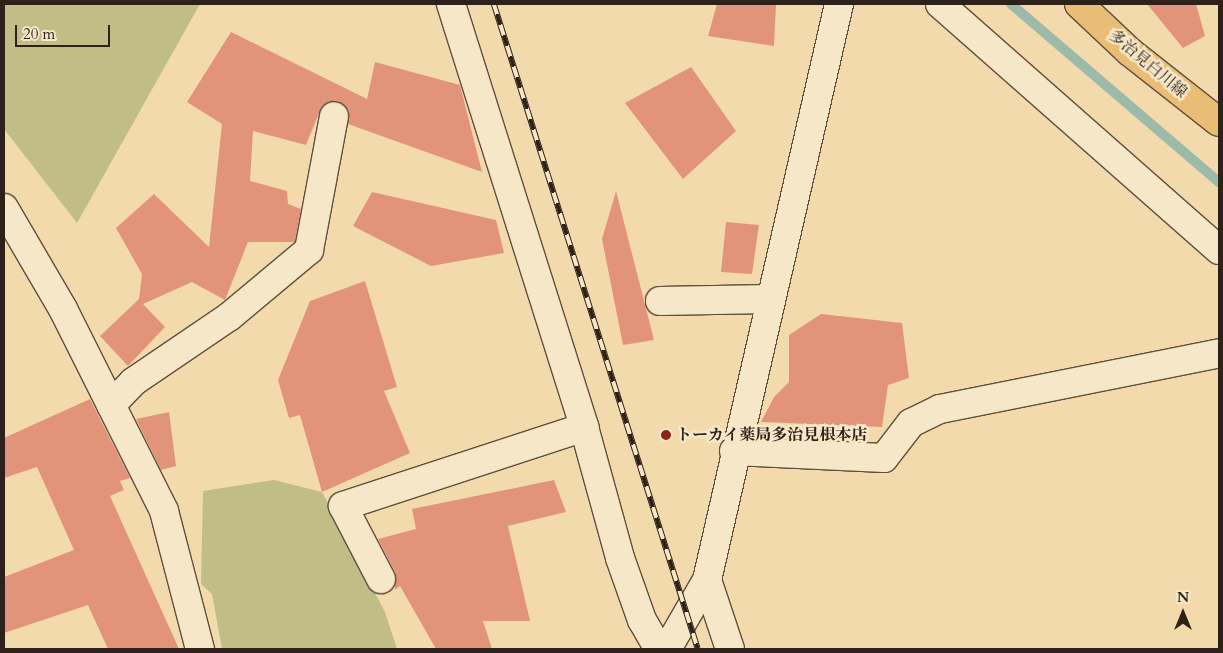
<!DOCTYPE html>
<meta charset="utf-8">
<style>
body{margin:0}
#map{position:relative;width:1223px;height:653px;overflow:hidden;background:#f3daac;font-family:Cardo,"Noto Serif JP",serif}
div>[style]{position:absolute}
.green>*{inset:0;background:#c0be86}
.stream>*{height:10px;margin:-5px;padding:0 5px;transform-origin:5px;border-radius:5px;background:#9bbba8}
.building>*{inset:0;background:#e2947a}
.roads{filter:drop-shadow(1px 0 #5f4f3e) drop-shadow(-1px 0 #5f4f3e) drop-shadow(0 1px #5f4f3e) drop-shadow(0 -1px #5f4f3e)}
.minor>*{height:28px;margin:-14px;padding:0 14px;transform-origin:14px;border-radius:14px;background:#f7e7c9}
.major>*{height:28px;margin:-14px;padding:0 14px;transform-origin:14px;border-radius:14px;background:#eabd76}
.rail>*{height:5.5px;margin-top:-2.75px;transform-origin:0;background:repeating-linear-gradient(90deg,#f7e7c9 0 11px,#2e2119 0 22px);box-sizing:border-box;border-block:1px solid #2e2119}
.dots>*{width:14px;height:14px;translate:-50% -50%;box-sizing:border-box;border:2px solid #f7e7c9;border-radius:50%}
span{translate:-50% -50%;white-space:nowrap;text-align:center;line-height:1.15;-webkit-text-stroke:5px #f7e7c9;paint-order:stroke}
.street-label{font-size:16px;color:#2e2119}
.poi-label{font-size:16px;color:#2e2119;font-weight:700}
.left{translate:0 -50%;text-align:left}
.frame{position:absolute;inset:0;border:5px solid #2e2119;pointer-events:none}
.north{position:absolute;left:1158px;top:588px;width:50px;height:50px;-webkit-text-stroke:4px #f7e7c9;paint-order:stroke;rotate:0deg;font-size:14px;font-weight:700;line-height:20px;text-align:center;color:#2e2119}
.north::after{content:'';display:block;margin:auto;width:18px;height:22px;background:#2e2119;clip-path:polygon(50% 0,100% 100%,50% 72%,0 100%)}
.scale{position:absolute;left:15px;top:25px;width:95px;height:22px;box-sizing:border-box;border:2px solid #2e2119;border-top:0;padding-left:6px;font-size:15px;line-height:18px;white-space:nowrap;color:#2e2119;-webkit-text-stroke:4px #f7e7c9;paint-order:stroke}
</style>
<div id="map">
<div class="green">
<i style="clip-path:polygon(4px 4px,200px 4px,77px 223px,4px 129px)"></i>
<i style="clip-path:polygon(274px 480px,322px 492px,385px 612px,397px 649px,222px 649px,212px 594px,201px 584px,203px 491px)"></i>
</div>
<div class="stream">
<i style="left:1011px;top:4px;width:274px;rotate:40.6deg"></i>
</div>
<div class="building">
<i style="clip-path:polygon(717px 4px,776px 4px,774px 46px,708px 36px)"></i>
<i style="clip-path:polygon(1147px 4px,1196px 4px,1205px 36px,1183px 48px)"></i>
<i style="clip-path:polygon(231px 32px,367px 99px,375px 62px,460px 85px,482px 172px,348px 124px,349px 110px,336px 101px,322px 106px,306px 145px,253px 131px,250px 181px,287px 191px,288px 204px,301px 209px,295px 242px,248px 242px,225px 300px,192px 282px,143px 304px,165px 327px,128px 366px,100px 336px,139px 299px,142px 274px,116px 228px,154px 194px,209px 247px,222px 124px,187px 102px)"></i>
<i style="clip-path:polygon(691px 67px,736px 131px,683px 179px,625px 103px)"></i>
<i style="clip-path:polygon(616px 191px,654px 340px,623px 345px,602px 239px)"></i>
<i style="clip-path:polygon(372px 192px,496px 220px,504px 253px,431px 266px,353px 226px)"></i>
<i style="clip-path:polygon(726px 222px,759px 225px,752px 274px,721px 272px)"></i>
<i style="clip-path:polygon(365px 281px,397px 387px,384px 391px,410px 453px,322px 492px,300px 415px,289px 418px,278px 380px,310px 301px)"></i>
<i style="clip-path:polygon(821px 314px,902px 323px,909px 378px,888px 385px,882px 427px,761px 422px,774px 397px,789px 382px,789px 335px)"></i>
<i style="clip-path:polygon(90px 399px,130px 478px,120px 481px,124px 490px,110px 496px,179px 649px,108px 649px,88px 605px,4px 633px,4px 577px,74px 550px,37px 467px,4px 478px,4px 438px)"></i>
<i style="clip-path:polygon(169px 412px,176px 466px,161px 470px,136px 419px)"></i>
<i style="clip-path:polygon(554px 480px,566px 512px,508px 526px,530px 621px,483px 621px,492px 649px,436px 649px,400px 586px,395px 590px,395px 572px,378px 539px,416px 529px,412px 509px)"></i>
</div>
<div class="roads">
<div class="minor">
<i style="left:451px;top:4px;width:443px;rotate:72.5deg"></i>
<i style="left:584px;top:427px;width:136px;rotate:74.6deg"></i>
<i style="left:620px;top:558px;width:66px;rotate:70.5deg"></i>
<i style="left:642px;top:620px;width:34px;rotate:60deg"></i>
<i style="left:940px;top:4px;width:372px;rotate:41.4deg"></i>
<i style="left:4px;top:208px;width:117px;rotate:59.7deg"></i>
<i style="left:63px;top:309px;width:226px;rotate:63.4deg"></i>
<i style="left:164px;top:511px;width:143px;rotate:75.4deg"></i>
<i style="left:660px;top:301px;width:109px;rotate:-1.1deg"></i>
<i style="left:111px;top:405px;width:32px;rotate:-46deg"></i>
<i style="left:133px;top:382px;width:117px;rotate:-34.2deg"></i>
<i style="left:230px;top:316px;width:103px;rotate:-39.9deg"></i>
<i style="left:309px;top:250px;width:136px;rotate:-79.4deg"></i>
<i style="left:734px;top:451px;width:150px;rotate:2.7deg"></i>
<i style="left:884px;top:458px;width:44px;rotate:-52.4deg"></i>
<i style="left:911px;top:423px;width:32px;rotate:-26deg"></i>
<i style="left:940px;top:409px;width:285px;rotate:-11.3deg"></i>
<i style="left:381px;top:579px;width:82px;rotate:-117.5deg"></i>
<i style="left:343px;top:506px;width:254px;rotate:-18.1deg"></i>
<i style="left:707px;top:580px;width:73px;rotate:71.6deg"></i>
<i style="left:667px;top:649px;width:80px;rotate:-59.9deg"></i>
<i style="left:707px;top:580px;width:591px;rotate:-77.09deg"></i>
</div>
<div class="major">
<i style="left:1079px;top:4px;width:70px;rotate:43.3deg"></i>
<i style="left:1130px;top:52px;width:113px;rotate:38.2deg"></i>
</div>
</div>
<div class="rail">
<i style="left:494px;top:4px;width:676px;rotate:72.45deg"></i>
</div>
<div class="dots">
<i style="left:666px;top:435px;background:#8f2418"></i>
</div>
<div class="street-label">
<span style="left:1148px;top:64px;rotate:40deg">多治見白川線</span>
</div>
<div class="poi-label">
<span class="left" style="left:676px;top:435px">トーカイ薬局多治見根本店</span>
</div>
<div class="frame"></div>
<div class="north">N</div>
<div class="scale">20 m</div>
</div>
